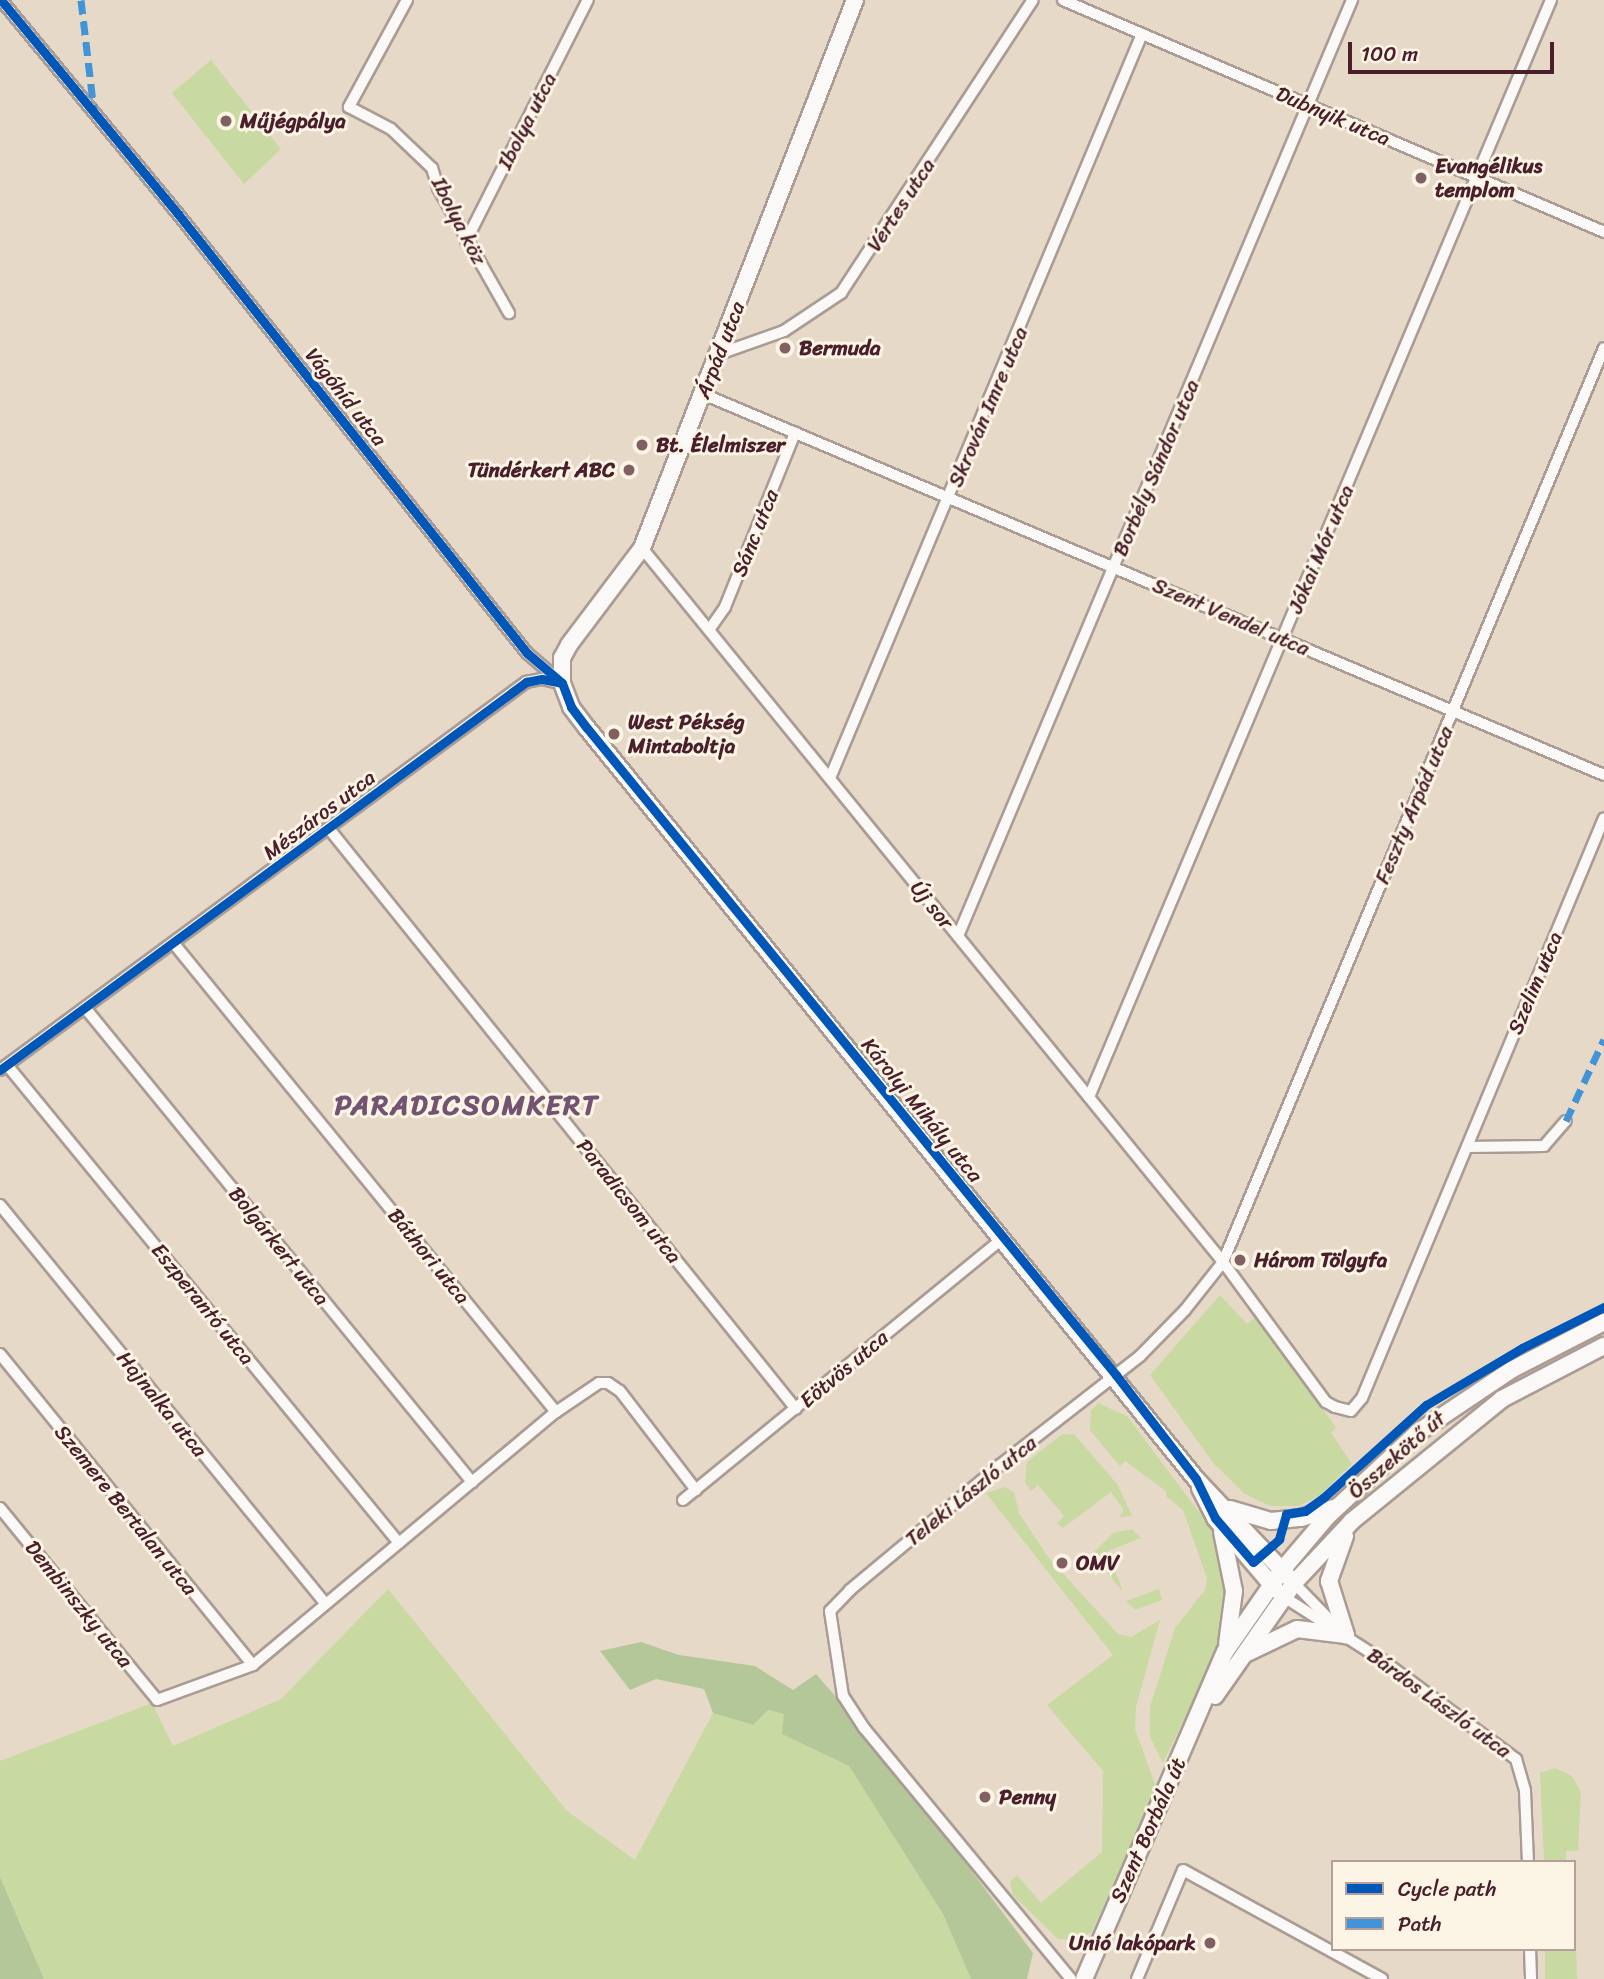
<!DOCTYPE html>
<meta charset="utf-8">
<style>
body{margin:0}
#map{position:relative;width:1604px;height:1979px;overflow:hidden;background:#e6d9c8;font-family:Sriracha,sans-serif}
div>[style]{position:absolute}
.green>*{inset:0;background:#c8d9a2}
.forest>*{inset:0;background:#b4c798}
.roads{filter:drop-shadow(2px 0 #aa9c94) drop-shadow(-2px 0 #aa9c94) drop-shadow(0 2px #aa9c94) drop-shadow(0 -2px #aa9c94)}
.street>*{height:10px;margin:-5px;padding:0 5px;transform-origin:5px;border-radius:5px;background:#fbf9f7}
.secondary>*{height:16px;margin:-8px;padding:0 8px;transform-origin:8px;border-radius:8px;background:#fbf9f7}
.quiet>*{height:7px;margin-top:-3.5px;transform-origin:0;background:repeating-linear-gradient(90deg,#4194d7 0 14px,transparent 0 21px)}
.cycleway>*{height:9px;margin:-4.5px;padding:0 4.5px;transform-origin:4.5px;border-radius:4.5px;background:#0057b8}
.dots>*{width:19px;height:19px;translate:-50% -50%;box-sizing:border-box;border:4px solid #fcf5e5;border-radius:50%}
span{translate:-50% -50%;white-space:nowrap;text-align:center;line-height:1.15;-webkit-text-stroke:6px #fcf5e5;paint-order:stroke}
.street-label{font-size:21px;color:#4a1f2b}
.poi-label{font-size:21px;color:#4a1f2b;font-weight:700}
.left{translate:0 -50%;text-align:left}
.right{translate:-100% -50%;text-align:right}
.district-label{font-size:28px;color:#735372;font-weight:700;letter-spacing:2px}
.legend{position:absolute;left:1331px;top:1860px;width:245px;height:91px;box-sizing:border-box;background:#fcf5e5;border:2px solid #b59f9b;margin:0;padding:9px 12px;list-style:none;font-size:21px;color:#4a1f2b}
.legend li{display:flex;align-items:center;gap:14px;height:35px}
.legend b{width:35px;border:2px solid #b59f9b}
.scale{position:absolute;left:1348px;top:42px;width:206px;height:32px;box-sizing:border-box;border:4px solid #4a1f2b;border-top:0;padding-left:9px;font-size:21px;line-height:24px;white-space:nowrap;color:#4a1f2b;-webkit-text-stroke:5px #fcf5e5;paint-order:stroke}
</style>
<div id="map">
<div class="green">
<i style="clip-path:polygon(211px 60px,281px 149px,244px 184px,172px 93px)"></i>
<i style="clip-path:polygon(1220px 1295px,1247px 1324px,1256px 1317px,1336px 1427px,1331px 1433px,1352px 1464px,1319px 1496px,1298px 1506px,1270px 1506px,1245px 1494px,1214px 1464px,1150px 1375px)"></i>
<i style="clip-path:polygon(1098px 1403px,1127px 1416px,1205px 1520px,1218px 1542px,1226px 1585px,1223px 1597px,1230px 1602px,1219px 1646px,1163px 1763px,1150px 1737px,1150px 1707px,1175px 1628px,1205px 1590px,1207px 1578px,1183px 1510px,1166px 1496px,1166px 1491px,1125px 1461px,1120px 1466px,1090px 1430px,1091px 1411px)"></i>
<i style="clip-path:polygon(1074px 1434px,1117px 1484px,1132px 1516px,1119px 1517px,1124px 1510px,1111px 1492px,1063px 1528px,1057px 1523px,1064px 1516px,1038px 1485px,1031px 1491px,1025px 1483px,1027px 1462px,1061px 1435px)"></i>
<i style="clip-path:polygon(1004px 1487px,1014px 1492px,1019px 1513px,1048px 1557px,1118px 1634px,1131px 1637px,1160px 1620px,1136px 1707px,1135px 1729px,1156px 1787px,1092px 1932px,1076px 1940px,1058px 1939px,1013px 1895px,1010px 1882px,1017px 1875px,1041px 1903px,1102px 1852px,1103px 1771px,1047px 1705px,1113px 1655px,986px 1493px)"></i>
<i style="clip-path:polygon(1132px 1529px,1141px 1538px,1108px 1551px,1123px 1592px,1092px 1554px,1113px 1533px)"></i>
<i style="clip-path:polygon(388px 1589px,567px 1811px,635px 1860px,713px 1713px,753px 1725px,768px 1710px,784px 1714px,783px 1734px,849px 1766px,943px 1914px,971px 1979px,44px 1979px,0 1877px,0 1761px,152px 1703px,173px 1746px,281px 1699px)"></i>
<i style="clip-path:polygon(1159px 1589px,1162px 1600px,1135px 1610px,1126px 1601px)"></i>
<i style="clip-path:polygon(1555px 1768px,1572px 1776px,1581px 1792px,1578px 1851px,1566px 1851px,1566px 1862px,1544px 1862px,1540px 1773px)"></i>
<i style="clip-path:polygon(1574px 1877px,1577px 1979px,1545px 1979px,1545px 1949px,1574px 1949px)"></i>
</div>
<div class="forest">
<i style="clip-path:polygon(641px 1642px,679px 1655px,755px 1666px,793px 1690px,816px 1674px,874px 1741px,1033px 1953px,1027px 1979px,971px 1979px,943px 1914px,849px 1766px,782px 1734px,784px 1714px,768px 1710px,753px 1725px,713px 1713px,704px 1689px,656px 1679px,630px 1690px,600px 1651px)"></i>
<i style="clip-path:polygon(0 1877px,44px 1979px,0 1979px)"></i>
</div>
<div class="roads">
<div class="street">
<i style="left:1px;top:0;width:278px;rotate:50.4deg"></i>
<i style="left:178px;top:214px;width:561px;rotate:51.52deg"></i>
<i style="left:527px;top:653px;width:46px;rotate:40.6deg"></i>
<i style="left:407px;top:0;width:122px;rotate:118.5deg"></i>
<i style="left:349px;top:107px;width:47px;rotate:27.6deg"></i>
<i style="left:391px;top:129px;width:57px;rotate:43.6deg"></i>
<i style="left:432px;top:168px;width:21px;rotate:73deg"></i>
<i style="left:438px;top:188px;width:144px;rotate:60.4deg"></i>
<i style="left:1063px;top:0;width:589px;rotate:23.21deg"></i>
<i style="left:466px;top:241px;width:270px;rotate:-63.2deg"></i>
<i style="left:719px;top:354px;width:69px;rotate:-19.5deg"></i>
<i style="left:784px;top:331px;width:69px;rotate:-33.7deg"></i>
<i style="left:841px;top:293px;width:350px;rotate:-56.8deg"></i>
<i style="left:703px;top:394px;width:978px;rotate:22.92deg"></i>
<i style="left:642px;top:548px;width:921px;rotate:50.86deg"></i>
<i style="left:1223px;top:1262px;width:174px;rotate:53.7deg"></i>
<i style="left:1326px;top:1402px;width:10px;rotate:29deg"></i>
<i style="left:1335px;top:1407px;width:16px;rotate:14deg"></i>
<i style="left:1351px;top:1411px;width:17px;rotate:-50deg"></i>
<i style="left:1362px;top:1398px;width:628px;rotate:-67.35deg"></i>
<i style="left:709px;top:630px;width:28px;rotate:-55deg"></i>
<i style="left:725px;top:607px;width:188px;rotate:-68.1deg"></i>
<i style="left:830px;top:778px;width:807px;rotate:-67.25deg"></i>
<i style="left:330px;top:830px;width:743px;rotate:51.17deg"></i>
<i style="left:958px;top:936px;width:1016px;rotate:-67.17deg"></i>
<i style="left:175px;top:945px;width:603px;rotate:50.79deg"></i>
<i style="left:86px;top:1009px;width:611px;rotate:50.78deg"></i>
<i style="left:7px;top:1065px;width:618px;rotate:50.65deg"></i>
<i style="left:0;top:1070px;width:654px;rotate:-36.41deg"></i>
<i style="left:526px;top:682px;width:16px;rotate:-11deg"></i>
<i style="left:542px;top:679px;width:17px;rotate:13deg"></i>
<i style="left:1089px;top:1097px;width:1190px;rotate:-67.16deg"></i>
<i style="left:1467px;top:1147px;width:77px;rotate:-0.7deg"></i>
<i style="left:1544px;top:1146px;width:33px;rotate:-49deg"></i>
<i style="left:0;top:1205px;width:514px;rotate:50.77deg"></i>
<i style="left:0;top:1354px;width:401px;rotate:50.9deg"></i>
<i style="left:683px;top:1500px;width:414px;rotate:-39.3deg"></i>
<i style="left:0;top:1508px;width:248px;rotate:50.7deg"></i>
<i style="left:157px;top:1700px;width:102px;rotate:-20deg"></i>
<i style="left:253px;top:1665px;width:395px;rotate:-39.9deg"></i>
<i style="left:556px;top:1412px;width:52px;rotate:-34deg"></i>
<i style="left:599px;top:1383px;width:9px"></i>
<i style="left:608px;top:1383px;width:14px;rotate:34deg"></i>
<i style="left:620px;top:1391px;width:125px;rotate:52.5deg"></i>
<i style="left:1294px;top:1583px;width:53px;rotate:45.8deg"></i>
<i style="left:1284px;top:1597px;width:117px;rotate:32.7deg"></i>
<i style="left:1382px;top:1660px;width:167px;rotate:36.5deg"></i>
<i style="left:1516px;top:1759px;width:33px;rotate:74deg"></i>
<i style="left:1525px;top:1791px;width:71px;rotate:87.6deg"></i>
<i style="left:1530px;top:1949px;width:30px;rotate:88deg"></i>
<i style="left:1071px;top:1979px;width:325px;rotate:-129.5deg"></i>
<i style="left:864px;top:1728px;width:38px;rotate:-123deg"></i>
<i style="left:843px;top:1696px;width:86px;rotate:-98.7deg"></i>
<i style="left:830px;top:1611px;width:29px;rotate:-46deg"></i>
<i style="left:850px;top:1590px;width:195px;rotate:-39.8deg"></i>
<i style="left:1000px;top:1465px;width:177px;rotate:-37.9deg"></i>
<i style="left:1140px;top:1356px;width:64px;rotate:-45.6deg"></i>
<i style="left:1185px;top:1310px;width:61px;rotate:-51.6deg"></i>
<i style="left:1223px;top:1262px;width:990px;rotate:-67.37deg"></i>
<i style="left:1137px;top:1979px;width:118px;rotate:-67.1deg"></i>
<i style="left:1183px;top:1870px;width:227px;rotate:28.7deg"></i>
</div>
<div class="secondary">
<i style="left:855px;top:0;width:588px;rotate:111.24deg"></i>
<i style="left:642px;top:548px;width:121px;rotate:127deg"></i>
<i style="left:569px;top:645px;width:15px;rotate:118deg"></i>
<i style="left:562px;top:658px;width:25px;rotate:90deg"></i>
<i style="left:562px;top:683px;width:26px;rotate:69deg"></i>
<i style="left:571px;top:707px;width:26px;rotate:53deg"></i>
<i style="left:587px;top:728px;width:967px;rotate:50.96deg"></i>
<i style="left:1196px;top:1479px;width:143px;rotate:46.7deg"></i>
<i style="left:1200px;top:1488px;width:34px;rotate:63deg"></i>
<i style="left:1215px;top:1518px;width:94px;rotate:49.7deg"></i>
<i style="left:1230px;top:1509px;width:43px;rotate:16.3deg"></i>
<i style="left:1271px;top:1521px;width:30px;rotate:-6deg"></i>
<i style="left:1301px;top:1518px;width:38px;rotate:-17deg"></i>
<i style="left:1222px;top:1532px;width:60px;rotate:78.5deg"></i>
<i style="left:1234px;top:1591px;width:53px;rotate:97.5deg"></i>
<i style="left:1345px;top:1536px;width:48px;rotate:109.6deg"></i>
<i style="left:1329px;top:1581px;width:57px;rotate:72.5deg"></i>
<i style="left:1247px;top:1653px;width:55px;rotate:-25.6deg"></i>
<i style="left:1297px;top:1629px;width:49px;rotate:7deg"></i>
<i style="left:1215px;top:1696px;width:138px;rotate:-55deg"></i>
<i style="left:1294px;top:1583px;width:85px;rotate:-46.9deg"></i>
<i style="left:1352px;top:1521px;width:193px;rotate:-39.1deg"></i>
<i style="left:1502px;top:1399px;width:115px;rotate:-27.5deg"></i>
<i style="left:1084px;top:1979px;width:356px;rotate:-66.7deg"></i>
<i style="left:1225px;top:1652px;width:100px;rotate:-55.2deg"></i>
<i style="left:1282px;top:1570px;width:71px;rotate:-49.6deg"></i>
<i style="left:1328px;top:1516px;width:122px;rotate:-43deg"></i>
<i style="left:1417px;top:1433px;width:113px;rotate:-33.8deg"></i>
<i style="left:1511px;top:1370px;width:105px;rotate:-27.3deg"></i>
</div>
</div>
<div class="quiet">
<i style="left:81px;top:0;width:111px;rotate:83.3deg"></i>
<i style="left:1566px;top:1121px;width:90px;rotate:-65.1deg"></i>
</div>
<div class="cycleway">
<i style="left:1px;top:0;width:278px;rotate:50.4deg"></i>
<i style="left:178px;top:214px;width:561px;rotate:51.52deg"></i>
<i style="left:527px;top:653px;width:46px;rotate:40.6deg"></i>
<i style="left:562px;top:683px;width:26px;rotate:69deg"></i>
<i style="left:571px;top:707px;width:26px;rotate:53deg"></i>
<i style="left:587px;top:728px;width:836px;rotate:50.73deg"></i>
<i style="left:1116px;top:1375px;width:131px;rotate:52.4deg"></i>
<i style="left:1196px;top:1479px;width:43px;rotate:64deg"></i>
<i style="left:1215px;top:1518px;width:58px;rotate:49.2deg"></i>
<i style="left:1253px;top:1562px;width:35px;rotate:-41deg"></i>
<i style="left:1279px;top:1539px;width:26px;rotate:-74deg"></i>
<i style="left:1286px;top:1514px;width:19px;rotate:-9deg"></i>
<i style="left:1305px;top:1511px;width:22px;rotate:-36deg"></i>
<i style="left:1323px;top:1498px;width:139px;rotate:-42.1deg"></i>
<i style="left:1426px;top:1405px;width:112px;rotate:-30.7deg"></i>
<i style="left:1522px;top:1348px;width:92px;rotate:-26.6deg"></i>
<i style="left:0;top:1070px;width:654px;rotate:-36.41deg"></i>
<i style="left:526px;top:682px;width:16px;rotate:-11deg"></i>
<i style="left:542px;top:679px;width:20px;rotate:11deg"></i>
</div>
<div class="dots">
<i style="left:226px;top:121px;background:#816062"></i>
<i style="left:1421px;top:178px;background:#816062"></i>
<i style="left:785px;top:348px;background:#816062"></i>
<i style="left:642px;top:445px;background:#816062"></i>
<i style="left:629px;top:470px;background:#816062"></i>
<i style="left:614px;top:734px;background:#816062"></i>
<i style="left:1240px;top:1260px;background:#816062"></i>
<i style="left:1062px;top:1563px;background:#816062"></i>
<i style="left:985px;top:1797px;background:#816062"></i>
<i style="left:1210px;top:1943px;background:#816062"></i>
</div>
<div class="street-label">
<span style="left:1333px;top:116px;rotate:23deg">Dubnyik utca</span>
<span style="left:527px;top:121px;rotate:-63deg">Ibolya utca</span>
<span style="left:901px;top:205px;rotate:-57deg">Vértes utca</span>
<span style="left:459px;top:221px;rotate:63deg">Ibolya köz</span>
<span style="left:720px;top:350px;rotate:-69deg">Árpád utca</span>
<span style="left:346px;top:397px;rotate:52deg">Vágóhíd utca</span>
<span style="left:988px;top:407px;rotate:-67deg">Skrován Imre utca</span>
<span style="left:1156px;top:468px;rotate:-67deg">Borbély Sándor utca</span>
<span style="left:755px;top:533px;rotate:-68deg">Sánc utca</span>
<span style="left:1321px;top:549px;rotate:-67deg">Jókai Mór utca</span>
<span style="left:1231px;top:617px;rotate:23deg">Szent Vendel utca</span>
<span style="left:1414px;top:805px;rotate:-67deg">Feszty Árpád utca</span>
<span style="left:319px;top:815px;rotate:-37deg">Mészáros utca</span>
<span style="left:932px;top:905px;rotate:51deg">Új sor</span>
<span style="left:1535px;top:983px;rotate:-67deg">Szelim utca</span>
<span style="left:922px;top:1110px;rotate:51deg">Károlyi Mihály utca</span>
<span style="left:629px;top:1201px;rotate:51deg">Paradicsom utca</span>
<span style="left:279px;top:1246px;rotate:51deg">Bolgárkert utca</span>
<span style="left:429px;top:1256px;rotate:51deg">Báthori utca</span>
<span style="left:203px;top:1304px;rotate:51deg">Eszperantó utca</span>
<span style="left:844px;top:1369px;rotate:-40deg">Eötvös utca</span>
<span style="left:162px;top:1404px;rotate:51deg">Hajnalka utca</span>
<span style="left:1397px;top:1455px;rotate:-41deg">Összekötő út</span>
<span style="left:971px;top:1491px;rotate:-39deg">Teleki László utca</span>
<span style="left:126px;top:1510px;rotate:51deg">Szemere Bertalan utca</span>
<span style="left:79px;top:1604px;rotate:51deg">Dembinszky utca</span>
<span style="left:1439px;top:1703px;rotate:36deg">Bárdos László utca</span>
<span style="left:1148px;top:1830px;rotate:-66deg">Szent Borbála út</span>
</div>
<div class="poi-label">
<span class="left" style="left:240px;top:121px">Műjégpálya</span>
<span class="left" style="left:1435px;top:178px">Evangélikus<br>templom</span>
<span class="left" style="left:799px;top:348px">Bermuda</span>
<span class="left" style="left:656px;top:445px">Bt. Élelmiszer</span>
<span class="right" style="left:615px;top:470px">Tündérkert ABC</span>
<span class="left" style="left:628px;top:734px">West Pékség<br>Mintaboltja</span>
<span class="left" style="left:1254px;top:1260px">Három Tölgyfa</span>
<span class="left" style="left:1076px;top:1563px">OMV</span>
<span class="left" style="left:999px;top:1797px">Penny</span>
<span class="right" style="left:1196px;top:1943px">Unió lakópark</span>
</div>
<div class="district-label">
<span style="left:467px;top:1105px">PARADICSOMKERT</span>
</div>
<ul class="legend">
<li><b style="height:9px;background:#0057b8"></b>Cycle path</li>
<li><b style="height:9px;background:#4194d7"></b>Path</li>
</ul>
<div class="scale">100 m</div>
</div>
